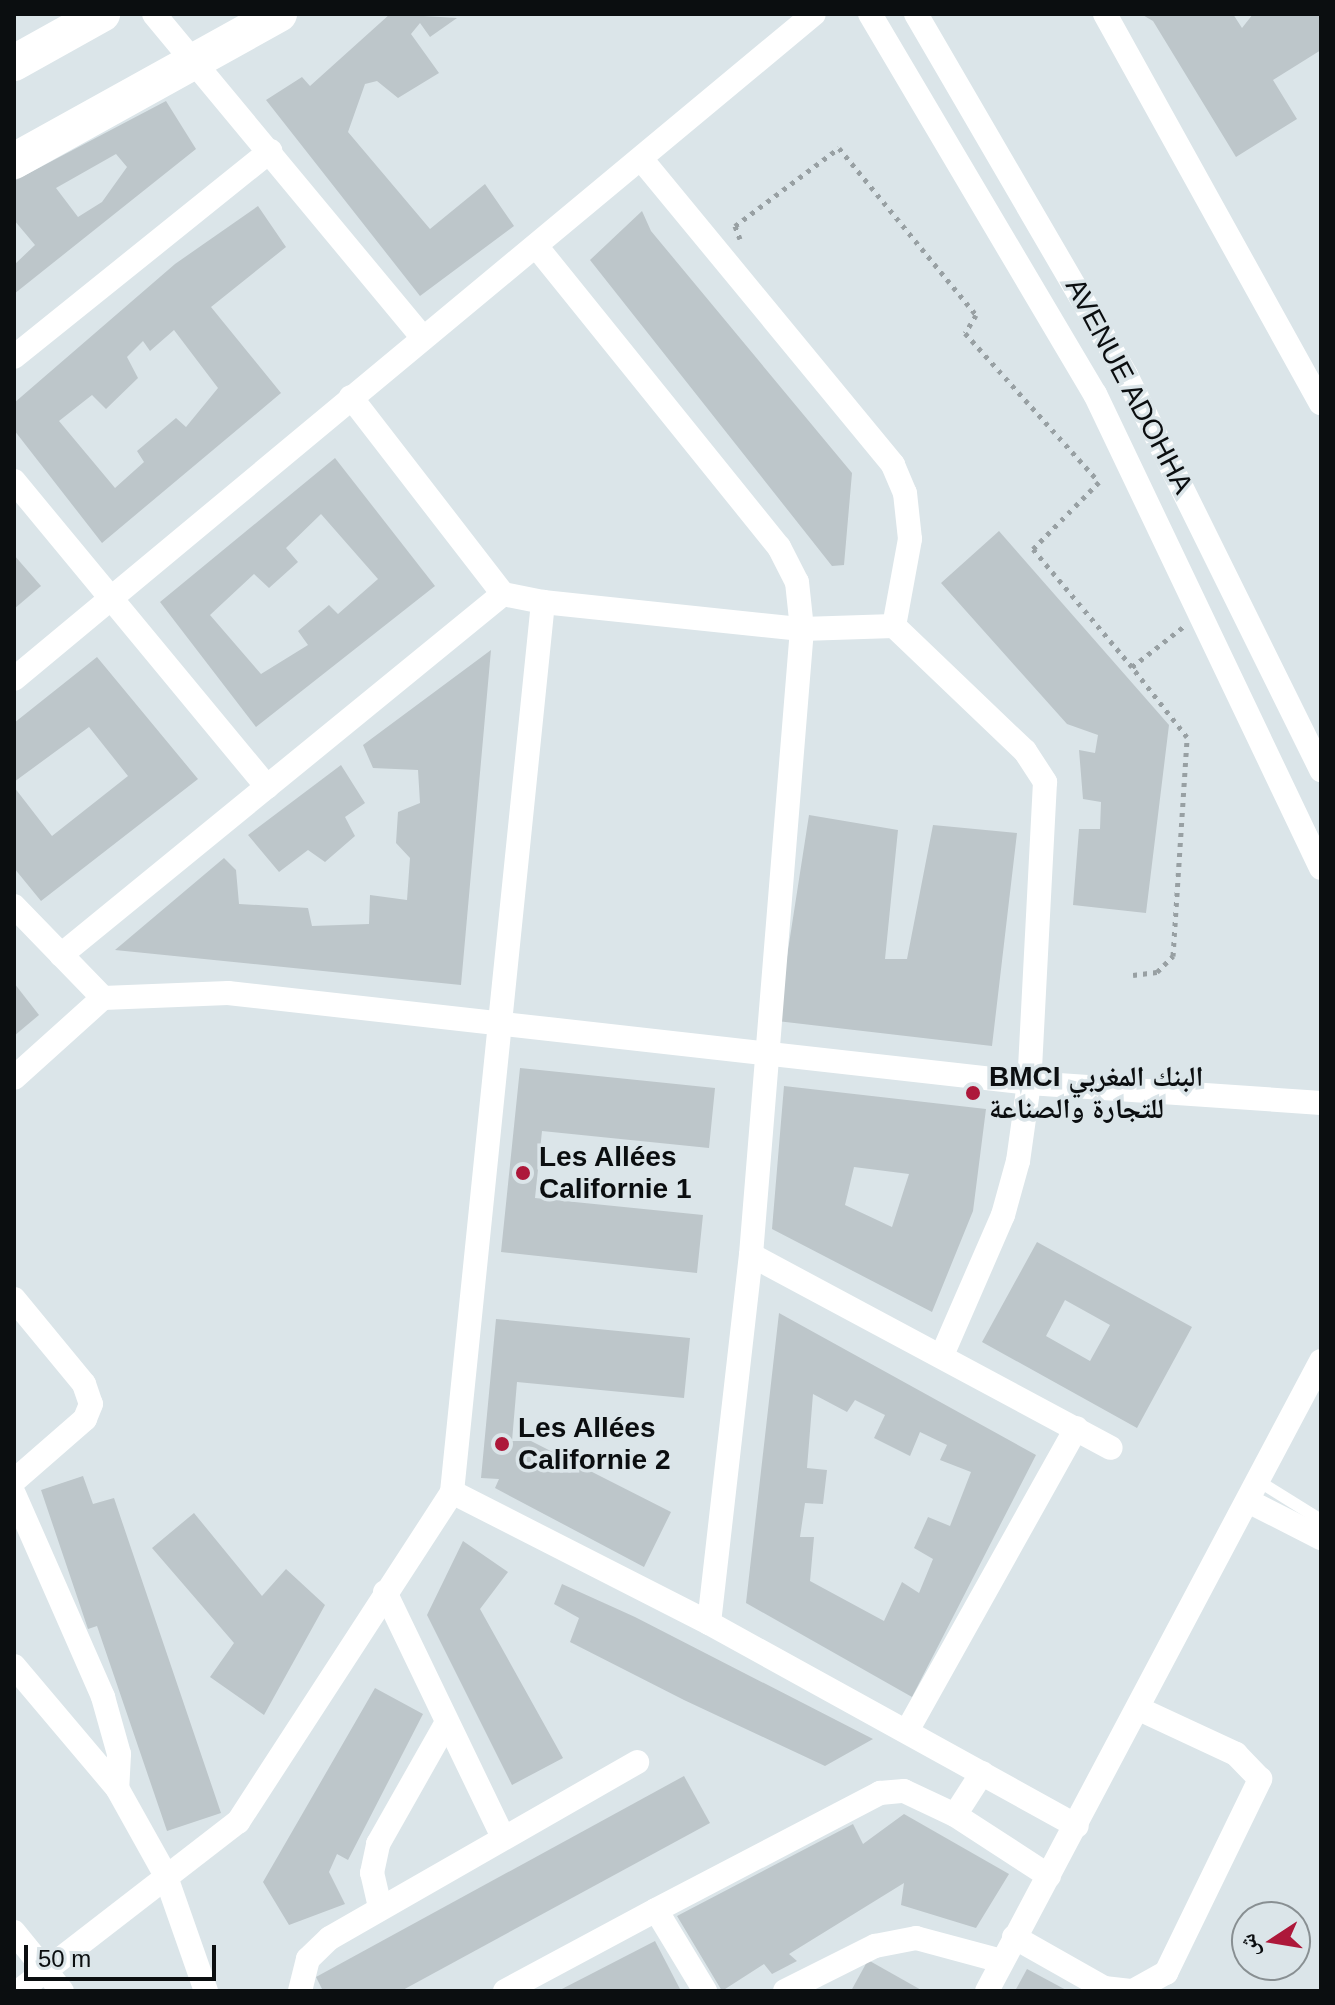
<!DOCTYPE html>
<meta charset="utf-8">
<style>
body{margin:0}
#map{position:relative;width:1335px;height:2005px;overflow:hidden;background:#dbe5e9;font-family:Helvetica,"Noto Naskh Arabic",sans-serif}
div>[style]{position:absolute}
.building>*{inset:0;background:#bdc6ca}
.path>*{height:5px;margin-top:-2.5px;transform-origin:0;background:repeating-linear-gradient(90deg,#98a0a3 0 4px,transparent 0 10px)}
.lane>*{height:12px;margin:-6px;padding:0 6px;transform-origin:6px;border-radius:6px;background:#fff}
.street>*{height:24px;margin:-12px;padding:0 12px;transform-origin:12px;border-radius:12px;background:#fff}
.secondary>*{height:36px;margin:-18px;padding:0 18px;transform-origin:18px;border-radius:18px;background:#fff}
.dots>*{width:22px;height:22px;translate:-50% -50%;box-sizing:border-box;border:4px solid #dbe5e9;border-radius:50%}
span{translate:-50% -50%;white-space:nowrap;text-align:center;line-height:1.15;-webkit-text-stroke:7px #dbe5e9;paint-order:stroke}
.street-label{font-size:28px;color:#0b0e10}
.poi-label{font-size:28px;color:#0b0e10;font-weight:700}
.left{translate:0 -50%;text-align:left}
.frame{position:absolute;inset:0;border:16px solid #0b0e10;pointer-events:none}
.north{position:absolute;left:1231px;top:1901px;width:80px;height:80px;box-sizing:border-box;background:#dbe5e9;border:2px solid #888f92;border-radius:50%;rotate:258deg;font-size:22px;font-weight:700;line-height:32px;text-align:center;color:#0b0e10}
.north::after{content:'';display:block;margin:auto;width:28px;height:36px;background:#ad183a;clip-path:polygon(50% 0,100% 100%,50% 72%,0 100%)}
.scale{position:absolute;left:24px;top:1945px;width:192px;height:36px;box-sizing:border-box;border:4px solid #0b0e10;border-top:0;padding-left:10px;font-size:24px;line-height:28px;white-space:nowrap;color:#0b0e10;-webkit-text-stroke:6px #dbe5e9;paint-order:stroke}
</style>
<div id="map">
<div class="building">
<i style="clip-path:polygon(390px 14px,457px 18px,430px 37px,420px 23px,411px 34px,439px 73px,398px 98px,377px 81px,365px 84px,348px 132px,430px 229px,485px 184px,514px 226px,420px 296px,266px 100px,302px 77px,310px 86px)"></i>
<i style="clip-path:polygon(1141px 14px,1233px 14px,1242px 28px,1253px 14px,1321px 14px,1321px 50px,1273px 80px,1297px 119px,1236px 157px,1153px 21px)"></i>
<i style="clip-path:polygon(evenodd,166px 101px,196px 149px,14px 294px,14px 265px,35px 245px,14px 220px,14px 181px,166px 101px,116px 154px,127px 167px,102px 202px,78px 217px,56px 188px,116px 154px)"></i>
<i style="clip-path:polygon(evenodd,258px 206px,286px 247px,211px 307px,281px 393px,102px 543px,14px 430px,14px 403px,175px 264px,258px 206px,174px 330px,218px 388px,186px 427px,176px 418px,137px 451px,144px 462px,115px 488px,59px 421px,92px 395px,106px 409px,138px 378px,127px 357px,143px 341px,150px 351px,174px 330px)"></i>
<i style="clip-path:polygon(642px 211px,651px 231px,852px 473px,844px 565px,832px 566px,590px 260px)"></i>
<i style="clip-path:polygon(evenodd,335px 458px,435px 586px,256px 727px,160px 602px,335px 458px,321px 514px,378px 579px,338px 614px,329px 605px,298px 631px,308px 645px,261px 674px,210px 615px,254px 574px,269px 588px,298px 562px,286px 548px,321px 514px)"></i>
<i style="clip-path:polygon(999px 531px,1169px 725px,1146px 913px,1073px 905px,1079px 829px,1100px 829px,1101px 802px,1083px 799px,1079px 750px,1095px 753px,1098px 735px,1067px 724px,941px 583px)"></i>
<i style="clip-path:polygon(14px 555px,41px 586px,14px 609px)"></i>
<i style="clip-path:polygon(491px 650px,461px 985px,115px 950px,224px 858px,236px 870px,239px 904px,308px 908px,312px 926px,369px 924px,370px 895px,407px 900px,410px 858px,396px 843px,398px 812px,420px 803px,418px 770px,373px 768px,363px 745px)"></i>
<i style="clip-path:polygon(97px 657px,198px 779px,41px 901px,14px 868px,14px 787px,52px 836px,128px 776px,89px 727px,14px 782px,14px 723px)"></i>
<i style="clip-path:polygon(341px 765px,365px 803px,345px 817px,355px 836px,325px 862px,308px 850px,279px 872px,248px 835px)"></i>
<i style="clip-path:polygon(809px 815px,898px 830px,885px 959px,907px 959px,933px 825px,1017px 833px,992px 1046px,777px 1021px)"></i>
<i style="clip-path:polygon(14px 983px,39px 1015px,14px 1036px)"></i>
<i style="clip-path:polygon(520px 1068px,715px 1088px,709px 1148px,542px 1131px,535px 1198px,703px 1215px,697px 1273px,501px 1252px)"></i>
<i style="clip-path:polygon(evenodd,784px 1086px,986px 1109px,973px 1211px,932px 1312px,772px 1229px,784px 1086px,854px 1167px,909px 1174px,892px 1227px,845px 1205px,854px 1167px)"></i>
<i style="clip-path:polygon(evenodd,1037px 1242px,1192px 1327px,1137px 1428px,982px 1342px,1037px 1242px,1065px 1300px,1110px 1325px,1090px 1361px,1046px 1336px,1065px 1300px)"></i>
<i style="clip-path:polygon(evenodd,779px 1313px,1036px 1455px,912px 1697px,746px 1603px,779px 1313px,813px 1394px,847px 1412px,855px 1400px,885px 1415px,874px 1438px,910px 1456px,920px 1432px,947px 1445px,940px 1460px,971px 1472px,950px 1526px,928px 1517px,914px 1548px,933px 1559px,919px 1593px,902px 1582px,884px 1621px,810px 1581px,814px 1537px,800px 1537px,805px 1503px,823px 1504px,827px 1470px,807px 1468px,813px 1394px)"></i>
<i style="clip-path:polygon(496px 1319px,690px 1338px,684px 1398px,517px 1382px,512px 1441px,531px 1441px,671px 1512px,644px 1567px,495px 1488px,499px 1479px,481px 1478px)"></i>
<i style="clip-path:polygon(83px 1476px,93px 1504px,114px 1498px,221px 1813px,167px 1831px,97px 1626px,88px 1629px,41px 1490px)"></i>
<i style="clip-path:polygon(194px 1513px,262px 1596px,286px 1569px,325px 1605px,264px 1715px,210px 1677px,234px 1643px,152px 1548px)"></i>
<i style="clip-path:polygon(463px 1541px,508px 1572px,480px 1609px,563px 1758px,512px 1785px,427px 1615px)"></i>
<i style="clip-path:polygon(562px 1584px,635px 1617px,873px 1739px,825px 1766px,684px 1700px,570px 1642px,579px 1618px,554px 1604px)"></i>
<i style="clip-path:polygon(375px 1688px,423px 1714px,348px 1860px,337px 1854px,329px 1872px,345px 1904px,289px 1925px,263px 1882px)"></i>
<i style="clip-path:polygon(684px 1776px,710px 1823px,401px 1991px,323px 1991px,316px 1977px)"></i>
<i style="clip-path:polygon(904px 1814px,1009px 1874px,976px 1928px,901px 1905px,904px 1883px,789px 1954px,797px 1961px,772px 1974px,764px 1964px,722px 1991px,677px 1916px,853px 1824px,863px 1844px)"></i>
<i style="clip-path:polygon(655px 1941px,681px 1991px,558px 1991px)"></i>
<i style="clip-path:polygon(868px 1960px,923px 1991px,851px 1991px)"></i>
<i style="clip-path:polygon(1027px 1969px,1068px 1991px,1015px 1991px)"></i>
</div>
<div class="path">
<i style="left:740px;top:239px;width:14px;rotate:-111deg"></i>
<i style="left:735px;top:226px;width:130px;rotate:-36.9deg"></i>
<i style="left:839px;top:148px;width:216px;rotate:50.6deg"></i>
<i style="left:976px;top:315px;width:21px;rotate:121deg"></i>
<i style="left:965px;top:333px;width:200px;rotate:48deg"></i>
<i style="left:1099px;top:482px;width:94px;rotate:134.6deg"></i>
<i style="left:1033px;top:549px;width:154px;rotate:50deg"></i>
<i style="left:1133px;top:975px;width:24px;rotate:-7deg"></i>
<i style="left:1157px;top:972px;width:23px;rotate:-45deg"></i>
<i style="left:1173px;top:956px;width:219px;rotate:-86.3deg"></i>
<i style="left:1187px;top:737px;width:89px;rotate:-128.2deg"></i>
<i style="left:1132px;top:667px;width:65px;rotate:-38.1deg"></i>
</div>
<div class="lane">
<i style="left:1260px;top:1482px;width:72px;rotate:31.9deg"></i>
</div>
<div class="street">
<i style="left:154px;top:14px;width:421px;rotate:50.3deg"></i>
<i style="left:870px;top:14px;width:442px;rotate:59.4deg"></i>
<i style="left:1095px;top:394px;width:525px;rotate:64.51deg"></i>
<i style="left:916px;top:14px;width:418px;rotate:59.8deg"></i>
<i style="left:1126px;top:375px;width:441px;rotate:63.7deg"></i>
<i style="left:1105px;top:14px;width:445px;rotate:61deg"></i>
<i style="left:642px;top:160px;width:395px;rotate:50.5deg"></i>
<i style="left:893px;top:465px;width:30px;rotate:67deg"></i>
<i style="left:905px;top:493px;width:46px;rotate:83.8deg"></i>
<i style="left:910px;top:539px;width:88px;rotate:100.4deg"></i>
<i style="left:536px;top:246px;width:387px;rotate:51.1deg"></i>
<i style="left:779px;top:547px;width:39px;rotate:63deg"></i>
<i style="left:797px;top:582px;width:47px;rotate:83.9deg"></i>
<i style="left:802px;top:629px;width:628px;rotate:94.66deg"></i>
<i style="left:751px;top:1255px;width:408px;rotate:28.2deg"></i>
<i style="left:14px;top:357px;width:329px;rotate:-38.8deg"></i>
<i style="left:14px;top:481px;width:397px;rotate:50.4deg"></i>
<i style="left:543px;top:602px;width:260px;rotate:6deg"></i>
<i style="left:802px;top:629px;width:92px;rotate:-1.9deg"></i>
<i style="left:894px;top:626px;width:181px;rotate:43.7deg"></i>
<i style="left:1025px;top:751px;width:37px;rotate:57deg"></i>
<i style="left:1045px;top:782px;width:301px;rotate:93deg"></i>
<i style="left:1029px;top:1083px;width:79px;rotate:98deg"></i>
<i style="left:1018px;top:1161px;width:56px;rotate:105.5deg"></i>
<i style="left:1003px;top:1215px;width:150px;rotate:113.5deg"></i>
<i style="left:14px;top:679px;width:1040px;rotate:-39.74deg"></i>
<i style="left:14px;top:906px;width:128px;rotate:45.9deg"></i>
<i style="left:61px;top:955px;width:571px;rotate:-39.24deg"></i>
<i style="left:103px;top:998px;width:125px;rotate:-2.3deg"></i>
<i style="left:228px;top:993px;width:806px;rotate:6.41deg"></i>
<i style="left:1029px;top:1083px;width:293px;rotate:3.9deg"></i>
<i style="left:14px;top:1078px;width:120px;rotate:-42deg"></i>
<i style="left:14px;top:1299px;width:110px;rotate:50.5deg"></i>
<i style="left:84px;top:1384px;width:21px;rotate:71deg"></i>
<i style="left:91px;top:1404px;width:16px;rotate:112deg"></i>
<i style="left:85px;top:1419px;width:94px;rotate:138.9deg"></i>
<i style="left:452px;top:1492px;width:288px;rotate:27deg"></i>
<i style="left:709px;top:1623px;width:420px;rotate:28.9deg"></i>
<i style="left:14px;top:1494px;width:222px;rotate:66.3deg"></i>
<i style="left:103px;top:1697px;width:59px;rotate:74.3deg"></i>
<i style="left:119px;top:1754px;width:34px;rotate:93deg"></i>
<i style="left:1250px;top:1502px;width:80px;rotate:26.9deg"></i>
<i style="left:385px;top:1592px;width:272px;rotate:64.3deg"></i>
<i style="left:709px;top:1623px;width:370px;rotate:-83.5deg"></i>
<i style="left:14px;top:1666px;width:160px;rotate:49.8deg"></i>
<i style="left:117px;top:1788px;width:98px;rotate:60.8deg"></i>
<i style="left:165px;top:1874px;width:124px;rotate:70.7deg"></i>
<i style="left:907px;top:1731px;width:347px;rotate:-60.8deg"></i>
<i style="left:955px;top:1815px;width:112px;rotate:33deg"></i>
<i style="left:380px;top:1907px;width:35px;rotate:-103deg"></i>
<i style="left:372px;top:1873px;width:30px;rotate:-78deg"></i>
<i style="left:378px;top:1844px;width:140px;rotate:-60.5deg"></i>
<i style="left:656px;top:1910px;width:253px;rotate:-27.6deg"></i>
<i style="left:880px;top:1793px;width:24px;rotate:-5deg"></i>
<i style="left:904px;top:1791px;width:56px;rotate:25.2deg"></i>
<i style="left:955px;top:1815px;width:50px;rotate:-57.3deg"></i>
<i style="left:14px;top:1932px;width:76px;rotate:50.9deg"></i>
<i style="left:1014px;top:1937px;width:103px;rotate:29.5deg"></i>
<i style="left:1104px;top:1988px;width:27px;rotate:6deg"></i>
<i style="left:19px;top:1991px;width:277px;rotate:-37.7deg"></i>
<i style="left:238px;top:1822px;width:393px;rotate:-57deg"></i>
<i style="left:452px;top:1492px;width:895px;rotate:-84.16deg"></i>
<i style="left:543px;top:602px;width:41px;rotate:-168.7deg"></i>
<i style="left:503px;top:594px;width:249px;rotate:-127.7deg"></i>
<i style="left:300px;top:1991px;width:33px;rotate:-76deg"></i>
<i style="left:308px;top:1959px;width:30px;rotate:-44deg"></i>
<i style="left:330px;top:1938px;width:354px;rotate:-29.8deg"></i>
<i style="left:505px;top:1991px;width:171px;rotate:-28.2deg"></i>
<i style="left:656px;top:1910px;width:95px;rotate:58.8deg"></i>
<i style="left:785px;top:1991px;width:101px;rotate:-26.6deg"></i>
<i style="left:875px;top:1946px;width:42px;rotate:-11deg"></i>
<i style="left:916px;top:1938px;width:89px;rotate:15deg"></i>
<i style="left:987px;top:1991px;width:713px;rotate:-62.07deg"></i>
<i style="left:1133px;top:1991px;width:38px;rotate:-29deg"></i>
<i style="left:1166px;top:1973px;width:216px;rotate:-64.1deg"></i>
<i style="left:1260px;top:1779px;width:35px;rotate:-134deg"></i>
<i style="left:1236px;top:1754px;width:107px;rotate:-155.1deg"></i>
</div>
<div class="secondary">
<i style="left:14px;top:63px;width:101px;rotate:-29.1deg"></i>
<i style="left:14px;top:161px;width:303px;rotate:-29deg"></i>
</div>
<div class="dots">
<i style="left:973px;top:1093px;background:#ad183a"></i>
<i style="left:523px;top:1173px;background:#ad183a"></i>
<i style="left:502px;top:1444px;background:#ad183a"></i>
</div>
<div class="street-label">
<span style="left:1129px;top:386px;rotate:62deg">AVENUE ADOHHA</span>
</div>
<div class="poi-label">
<span class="left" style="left:989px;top:1093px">BMCI البنك المغربي<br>للتجارة والصناعة</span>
<span class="left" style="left:539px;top:1173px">Les Allées<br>Californie 1</span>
<span class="left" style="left:518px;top:1444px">Les Allées<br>Californie 2</span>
</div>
<div class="frame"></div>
<div class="north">ش</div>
<div class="scale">50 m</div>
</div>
